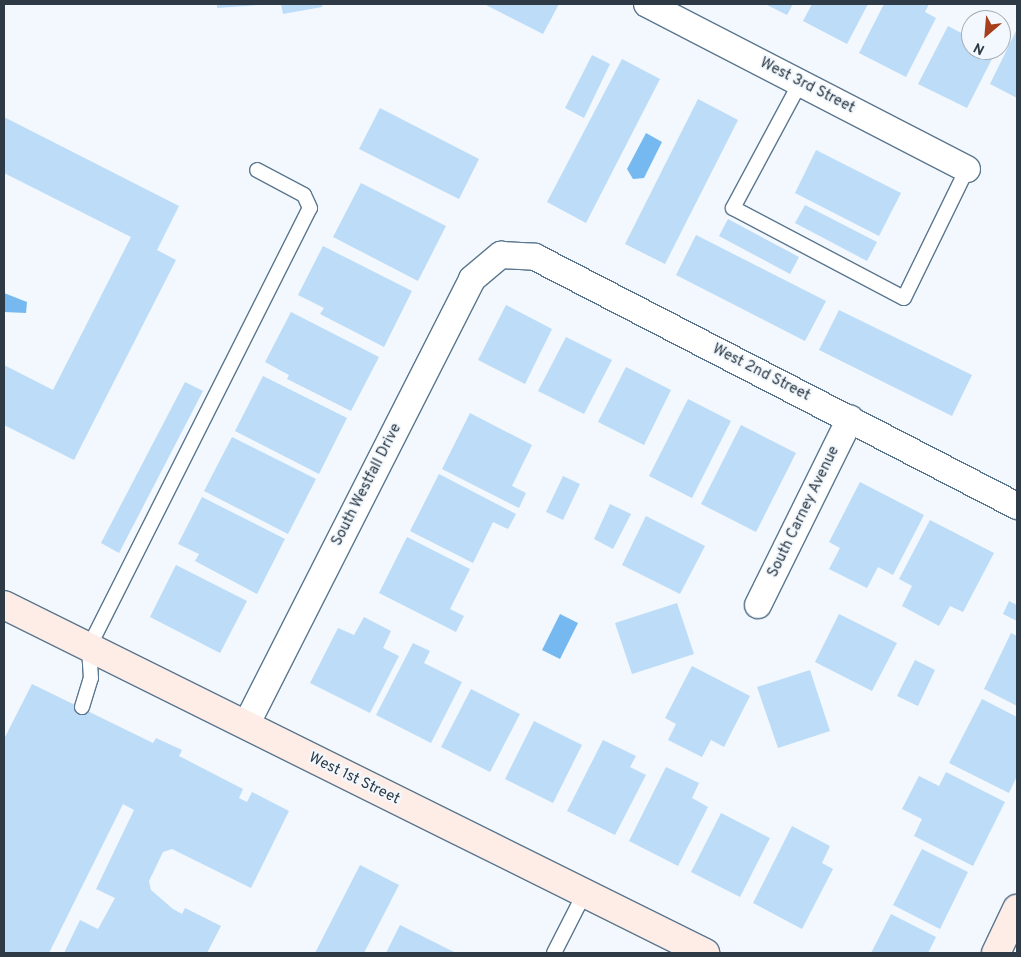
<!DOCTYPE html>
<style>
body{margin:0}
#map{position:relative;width:1021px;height:957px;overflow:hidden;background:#f2f8fd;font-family:Overpass,sans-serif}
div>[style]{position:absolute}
.water>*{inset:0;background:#75b9f0}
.building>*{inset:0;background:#bddcf7}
.roads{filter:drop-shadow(1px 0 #5b778f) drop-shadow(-1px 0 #5b778f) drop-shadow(0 1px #5b778f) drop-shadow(0 -1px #5b778f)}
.lane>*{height:14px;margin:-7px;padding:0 7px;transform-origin:7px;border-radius:7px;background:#fff}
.street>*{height:26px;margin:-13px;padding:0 13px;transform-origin:13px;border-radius:13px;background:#fff}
.secondary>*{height:28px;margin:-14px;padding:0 14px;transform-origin:14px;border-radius:14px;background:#feede7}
span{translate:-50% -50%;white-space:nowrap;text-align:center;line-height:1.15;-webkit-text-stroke:4px #f2f8fd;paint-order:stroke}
.street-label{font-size:15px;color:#2e3a45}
.frame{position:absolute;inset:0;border:5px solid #2e3a45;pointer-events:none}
.north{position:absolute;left:961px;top:10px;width:50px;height:50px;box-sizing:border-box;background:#f2f8fd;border:1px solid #a4acb3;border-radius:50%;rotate:207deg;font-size:14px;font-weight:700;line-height:20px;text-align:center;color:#2e3a45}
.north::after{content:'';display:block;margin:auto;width:18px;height:22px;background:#a63f1a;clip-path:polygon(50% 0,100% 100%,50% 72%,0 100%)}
</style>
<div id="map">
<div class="water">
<i style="clip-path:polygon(646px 133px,662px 142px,644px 178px,633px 179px,627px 169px)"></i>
<i style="clip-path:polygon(4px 293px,27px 302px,26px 313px,4px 312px)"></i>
<i style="clip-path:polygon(560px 614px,578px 623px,560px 659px,542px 650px)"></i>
</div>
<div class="building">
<i style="clip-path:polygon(217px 4px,258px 4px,258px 5px,217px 8px)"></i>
<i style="clip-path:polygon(281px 4px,322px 4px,322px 7px,283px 14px)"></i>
<i style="clip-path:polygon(484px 4px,559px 4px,543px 34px)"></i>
<i style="clip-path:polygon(765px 4px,793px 4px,787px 15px)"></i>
<i style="clip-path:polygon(812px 4px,868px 4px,847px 44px,803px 21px)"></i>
<i style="clip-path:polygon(884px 4px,929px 4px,925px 12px,936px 18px,906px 77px,859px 53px)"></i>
<i style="clip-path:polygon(948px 26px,971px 38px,971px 50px,996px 51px,967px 108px,918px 84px)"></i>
<i style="clip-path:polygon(1017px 29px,1017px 98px,990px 84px)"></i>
<i style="clip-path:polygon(592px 55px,610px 64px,584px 118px,565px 108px)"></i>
<i style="clip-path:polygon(622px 59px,660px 79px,586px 223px,547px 202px)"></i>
<i style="clip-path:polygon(698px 99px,738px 120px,665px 264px,625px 244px)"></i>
<i style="clip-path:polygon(380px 108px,479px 159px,459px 199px,359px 149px)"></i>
<i style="clip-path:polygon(4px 117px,179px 206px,157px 250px,176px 260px,74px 460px,4px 425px,4px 365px,53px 390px,131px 237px,4px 173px)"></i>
<i style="clip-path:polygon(816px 150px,901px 193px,879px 236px,795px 193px)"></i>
<i style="clip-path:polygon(361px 183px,446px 226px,418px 281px,333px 237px)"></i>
<i style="clip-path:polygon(805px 205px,877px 242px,867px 261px,795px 223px)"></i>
<i style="clip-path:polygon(728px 219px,799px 257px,790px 274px,719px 236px)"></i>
<i style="clip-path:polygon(696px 235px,826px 301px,805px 341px,676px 275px)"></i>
<i style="clip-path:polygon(323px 246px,412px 291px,384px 347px,320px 314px,324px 308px,298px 295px)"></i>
<i style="clip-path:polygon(506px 305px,552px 329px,525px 384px,478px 360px)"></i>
<i style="clip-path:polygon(839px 310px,972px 375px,952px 416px,819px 350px)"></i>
<i style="clip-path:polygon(291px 312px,379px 357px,351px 411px,287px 379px,289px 375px,265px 362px)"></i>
<i style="clip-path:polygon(566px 337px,612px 360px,584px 414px,538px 391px)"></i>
<i style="clip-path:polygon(626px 367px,671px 390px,644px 445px,598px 422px)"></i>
<i style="clip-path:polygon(263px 376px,347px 418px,319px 474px,235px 431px)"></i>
<i style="clip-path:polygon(185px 382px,203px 391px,119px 553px,101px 543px)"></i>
<i style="clip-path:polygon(688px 399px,731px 421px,692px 498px,649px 476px)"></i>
<i style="clip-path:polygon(470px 413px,532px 445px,512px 486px,526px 493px,519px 508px,442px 469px)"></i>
<i style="clip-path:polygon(741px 425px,796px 453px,756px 532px,701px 504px)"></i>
<i style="clip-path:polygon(232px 437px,316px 479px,288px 534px,204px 491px)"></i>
<i style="clip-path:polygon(439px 474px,516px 514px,508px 529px,493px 522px,473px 563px,410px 531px)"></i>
<i style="clip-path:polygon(563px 476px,580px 484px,563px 520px,546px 512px)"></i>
<i style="clip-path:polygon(860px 482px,924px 515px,893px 575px,878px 567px,867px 588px,829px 569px,840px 548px,829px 542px)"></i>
<i style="clip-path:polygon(202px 497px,285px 539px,257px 594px,195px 561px,199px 554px,178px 544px)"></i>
<i style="clip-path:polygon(610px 504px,631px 514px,613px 549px,594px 539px)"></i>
<i style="clip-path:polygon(646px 516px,705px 546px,680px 594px,622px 565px)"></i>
<i style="clip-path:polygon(930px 520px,994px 553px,963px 612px,950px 606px,939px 626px,902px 606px,912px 586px,899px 579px)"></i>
<i style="clip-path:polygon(407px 537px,470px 569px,450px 609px,464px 616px,456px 632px,379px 593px)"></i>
<i style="clip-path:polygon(176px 565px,247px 601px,220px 653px,150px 617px)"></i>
<i style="clip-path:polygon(1009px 601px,1017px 605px,1017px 621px,1003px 614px)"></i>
<i style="clip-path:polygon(677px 603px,694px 654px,632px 674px,615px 623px)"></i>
<i style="clip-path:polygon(839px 614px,897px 643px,872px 691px,815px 662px)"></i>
<i style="clip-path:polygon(364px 617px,391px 631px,383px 648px,399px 656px,370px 713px,310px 683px,338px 628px,354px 635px)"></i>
<i style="clip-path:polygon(1011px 633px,1017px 636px,1017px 706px,984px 689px)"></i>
<i style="clip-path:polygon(413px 643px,430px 651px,424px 663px,462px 682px,431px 743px,376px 715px)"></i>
<i style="clip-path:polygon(915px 660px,935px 670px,918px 706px,897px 696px)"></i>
<i style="clip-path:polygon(692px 666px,750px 696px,724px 747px,711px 740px,702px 757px,668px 740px,676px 724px,665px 718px)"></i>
<i style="clip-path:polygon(810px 670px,830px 731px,778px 748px,757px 687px)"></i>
<i style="clip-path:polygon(32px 684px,153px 743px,156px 738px,182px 750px,179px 756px,243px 789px,239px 798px,247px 802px,252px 792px,289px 811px,251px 888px,172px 849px,163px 852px,149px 881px,151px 890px,173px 909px,182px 914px,185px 908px,221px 926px,207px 953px,64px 953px,80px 920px,98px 929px,115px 898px,96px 889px,134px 810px,123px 804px,49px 953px,4px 953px,4px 739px)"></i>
<i style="clip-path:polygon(471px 689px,520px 714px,490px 772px,441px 747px)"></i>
<i style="clip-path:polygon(982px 699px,1017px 717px,1017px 776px,1009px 793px,949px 763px)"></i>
<i style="clip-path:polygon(534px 721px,582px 745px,553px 803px,505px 779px)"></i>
<i style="clip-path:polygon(603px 740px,636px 756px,630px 767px,646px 775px,615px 835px,567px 811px)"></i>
<i style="clip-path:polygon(666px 767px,699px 783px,692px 798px,708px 807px,678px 866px,629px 841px)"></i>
<i style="clip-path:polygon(946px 772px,1005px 802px,973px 866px,914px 836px,922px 819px,902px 809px,919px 776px,939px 786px)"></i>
<i style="clip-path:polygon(721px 813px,770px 838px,740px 897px,691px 872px)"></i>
<i style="clip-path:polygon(792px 826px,830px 846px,822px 863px,833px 869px,802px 929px,753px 903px)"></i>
<i style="clip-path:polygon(922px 849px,968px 872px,940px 929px,893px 905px)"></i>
<i style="clip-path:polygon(360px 865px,399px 885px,364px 953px,315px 953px)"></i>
<i style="clip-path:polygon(891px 914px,936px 937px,928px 953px,871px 953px)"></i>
<i style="clip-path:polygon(400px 925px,456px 953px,386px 953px)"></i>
</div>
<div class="roads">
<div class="lane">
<i style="left:800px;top:83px;width:142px;rotate:118.2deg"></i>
<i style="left:733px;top:208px;width:193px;rotate:27.8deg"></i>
<i style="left:904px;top:298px;width:144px;rotate:-64deg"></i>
<i style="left:82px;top:707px;width:30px;rotate:-73deg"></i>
<i style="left:91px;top:678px;width:31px;rotate:-94deg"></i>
<i style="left:89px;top:647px;width:491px;rotate:-63.3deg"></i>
<i style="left:310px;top:208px;width:14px;rotate:-115deg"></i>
<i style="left:304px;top:195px;width:53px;rotate:-152deg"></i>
<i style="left:554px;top:953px;width:66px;rotate:-63deg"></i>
</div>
<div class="street">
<i style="left:647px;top:4px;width:360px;rotate:27.3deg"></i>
<i style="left:758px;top:605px;width:208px;rotate:-63.7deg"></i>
<i style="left:246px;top:725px;width:500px;rotate:-63.1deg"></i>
<i style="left:472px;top:279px;width:38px;rotate:-40deg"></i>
<i style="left:501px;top:255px;width:34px;rotate:3deg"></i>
<i style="left:535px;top:257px;width:543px;rotate:27.32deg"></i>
</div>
<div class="secondary">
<i style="left:4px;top:605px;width:783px;rotate:26.4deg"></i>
<i style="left:996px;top:953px;width:49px;rotate:-64.5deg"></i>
</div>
</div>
<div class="street-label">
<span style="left:807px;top:86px;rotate:27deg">West 3rd Street</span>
<span style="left:761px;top:373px;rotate:27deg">West 2nd Street</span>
<span style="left:367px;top:485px;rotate:-63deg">South Westfall Drive</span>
<span style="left:804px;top:512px;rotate:-64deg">South Carney Avenue</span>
<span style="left:354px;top:779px;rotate:26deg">West 1st Street</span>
</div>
<div class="frame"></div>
<div class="north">N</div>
</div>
